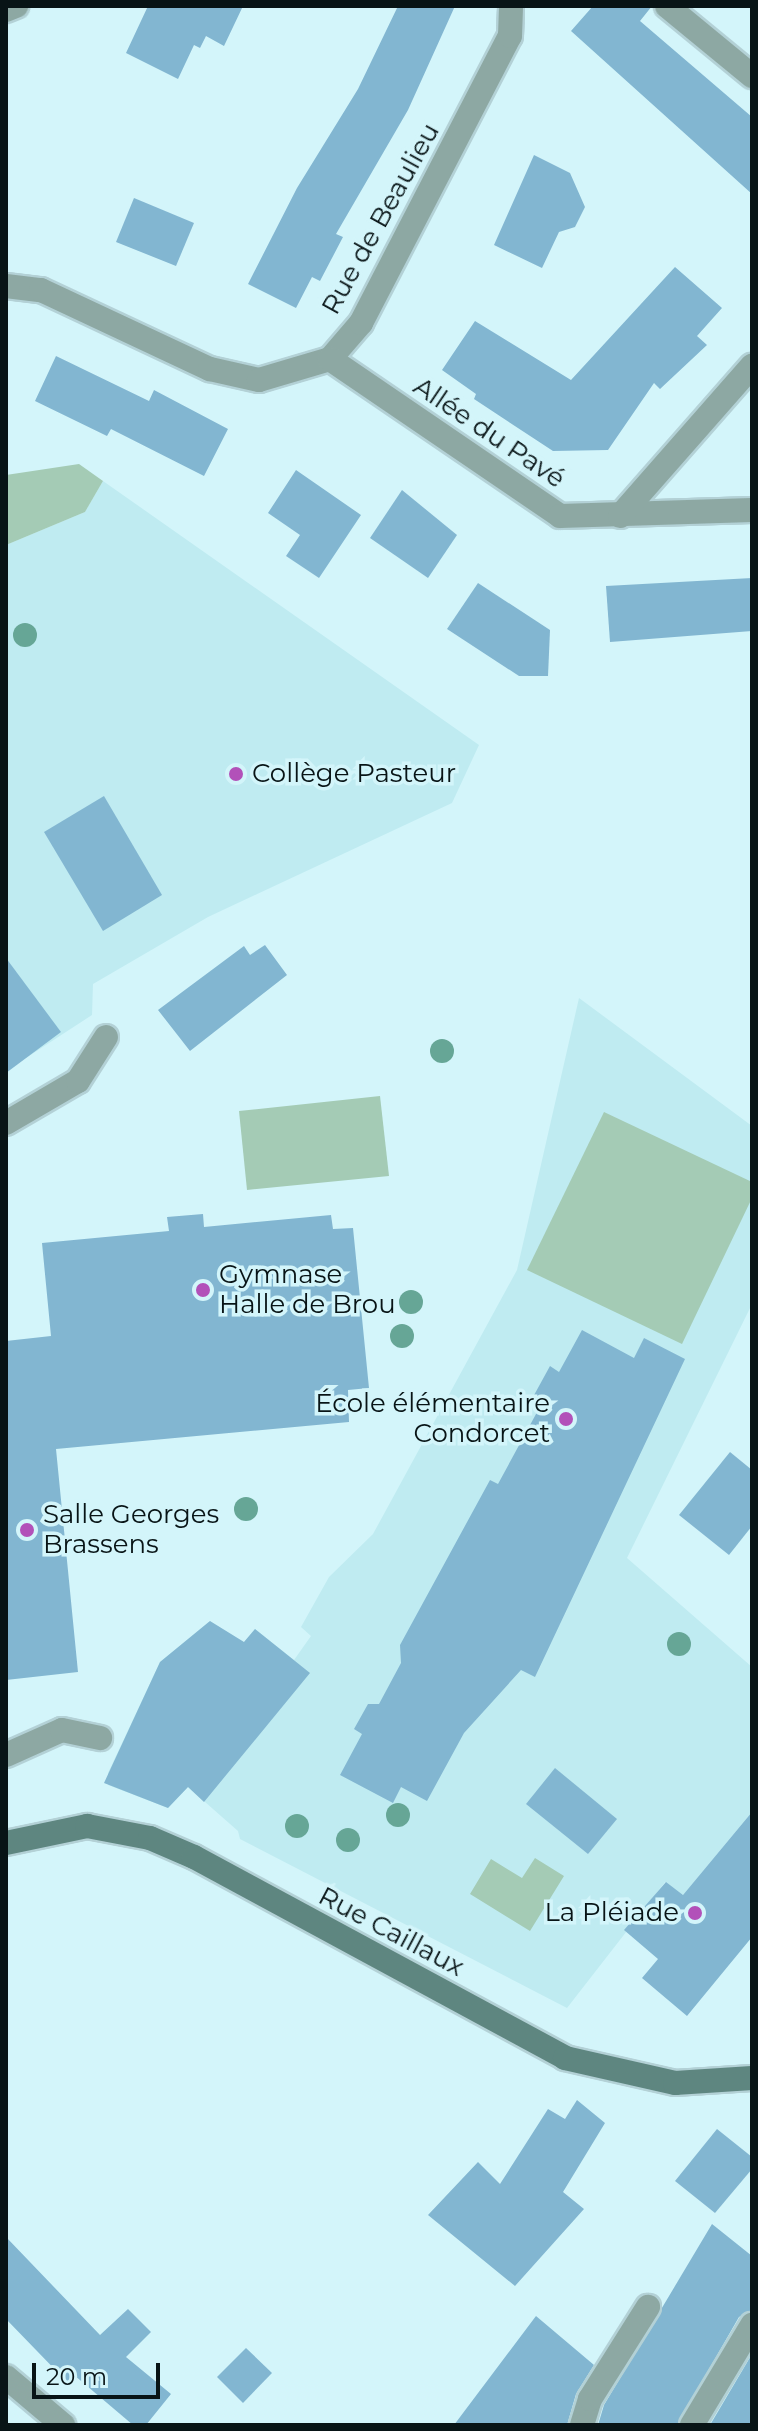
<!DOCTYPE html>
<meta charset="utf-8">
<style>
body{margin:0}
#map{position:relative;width:758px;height:2431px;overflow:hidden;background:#d3f5fa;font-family:Montserrat,sans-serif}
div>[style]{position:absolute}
.built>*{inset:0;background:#bfebf1}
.green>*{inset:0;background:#a4cbb5}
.building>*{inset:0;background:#82b6d1}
.roads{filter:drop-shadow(2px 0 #b3d1d6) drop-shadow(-2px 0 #b3d1d6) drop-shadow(0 2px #b3d1d6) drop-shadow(0 -2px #b3d1d6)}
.lane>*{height:24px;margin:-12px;padding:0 12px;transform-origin:12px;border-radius:12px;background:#8da8a3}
.street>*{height:24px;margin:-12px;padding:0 12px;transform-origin:12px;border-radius:12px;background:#8da8a3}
.secondary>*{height:24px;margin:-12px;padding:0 12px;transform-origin:12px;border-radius:12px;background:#5e8680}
.trees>*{width:24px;height:24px;margin:-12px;border-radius:50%;background:#66a696}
.dots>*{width:22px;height:22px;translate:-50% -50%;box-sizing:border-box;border:4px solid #d3f5fa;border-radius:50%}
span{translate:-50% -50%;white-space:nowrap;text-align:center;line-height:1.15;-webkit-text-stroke:7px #d3f5fa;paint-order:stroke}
.street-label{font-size:26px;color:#081416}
.poi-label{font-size:26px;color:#081416}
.left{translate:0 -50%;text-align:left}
.right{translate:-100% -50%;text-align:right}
.frame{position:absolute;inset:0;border:8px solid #081416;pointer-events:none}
.scale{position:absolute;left:32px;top:2363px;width:128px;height:36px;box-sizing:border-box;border:4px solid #081416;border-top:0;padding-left:10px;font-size:24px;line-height:28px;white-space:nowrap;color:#081416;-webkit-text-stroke:6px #d3f5fa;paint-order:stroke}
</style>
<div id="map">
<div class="built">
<i style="clip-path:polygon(103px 481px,479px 745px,452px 803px,208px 917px,93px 984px,92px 1015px,6px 1071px,6px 545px,85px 512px)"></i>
<i style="clip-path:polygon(579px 998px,752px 1126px,752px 1304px,627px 1558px,752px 1667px,752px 1812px,683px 1895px,665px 1882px,567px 2008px,240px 1839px,238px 1831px,188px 1787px,168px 1808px,108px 1785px,108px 1773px,160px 1662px,210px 1621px,205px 1631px,233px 1655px,255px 1629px,294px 1660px,311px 1636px,301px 1627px,329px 1577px,373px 1534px,517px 1270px)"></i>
</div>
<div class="green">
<i style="clip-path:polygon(79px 464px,103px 481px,85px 512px,6px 545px,6px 475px)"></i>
<i style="clip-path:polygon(380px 1096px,389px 1176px,247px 1190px,239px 1111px)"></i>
<i style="clip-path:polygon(604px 1112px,752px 1182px,752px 1198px,682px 1344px,527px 1270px)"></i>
<i style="clip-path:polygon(535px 1858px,564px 1876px,530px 1931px,470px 1894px,491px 1859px,522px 1878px)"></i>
</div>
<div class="building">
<i style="clip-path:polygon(148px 6px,243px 6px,224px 46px,206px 36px,200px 48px,194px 45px,178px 79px,126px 53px)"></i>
<i style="clip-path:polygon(398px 6px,455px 6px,408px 110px,336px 234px,343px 237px,320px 281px,312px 277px,296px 308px,248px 284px,297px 188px,358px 89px)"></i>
<i style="clip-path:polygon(593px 6px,652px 6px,640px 21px,752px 117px,752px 194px,571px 31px)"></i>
<i style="clip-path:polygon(534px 155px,570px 173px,585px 207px,575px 227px,559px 232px,542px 268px,494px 245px)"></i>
<i style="clip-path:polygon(134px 198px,194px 223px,176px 266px,116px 242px)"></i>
<i style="clip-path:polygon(675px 267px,722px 308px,697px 336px,707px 345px,660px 389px,654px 383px,608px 450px,553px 451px,474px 399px,476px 394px,442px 370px,475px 321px,571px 380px)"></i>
<i style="clip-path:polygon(56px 356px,149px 401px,154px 390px,228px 429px,204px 476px,111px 429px,107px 436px,35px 401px)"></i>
<i style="clip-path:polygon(296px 470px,361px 515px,319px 578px,286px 556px,300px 535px,268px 513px)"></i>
<i style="clip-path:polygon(402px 490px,457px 535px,428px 578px,370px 538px)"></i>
<i style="clip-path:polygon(752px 578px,752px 631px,610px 642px,606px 586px)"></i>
<i style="clip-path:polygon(478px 583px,550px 630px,548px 676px,519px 676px,447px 629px)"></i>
<i style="clip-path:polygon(104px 796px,162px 895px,103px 931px,44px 832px)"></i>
<i style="clip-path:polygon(265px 945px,287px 975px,190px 1051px,158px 1010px,244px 946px,250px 955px)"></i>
<i style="clip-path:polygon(6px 958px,61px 1032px,6px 1073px)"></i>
<i style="clip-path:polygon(203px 1214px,204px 1227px,331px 1215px,333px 1229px,353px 1228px,369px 1388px,348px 1390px,349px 1422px,56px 1449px,78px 1672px,6px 1680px,6px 1341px,51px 1336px,42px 1243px,169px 1231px,167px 1217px)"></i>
<i style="clip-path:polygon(582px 1330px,634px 1358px,644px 1338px,685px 1359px,535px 1677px,521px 1670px,464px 1733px,427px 1801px,401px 1787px,393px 1803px,340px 1775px,362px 1734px,354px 1729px,368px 1704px,379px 1704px,401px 1663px,400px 1645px,490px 1480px,498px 1484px,542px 1403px,533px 1397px,550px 1366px,559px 1372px)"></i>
<i style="clip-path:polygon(730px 1452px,752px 1470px,752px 1526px,729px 1555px,679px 1515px)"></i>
<i style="clip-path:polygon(210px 1621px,244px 1642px,255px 1629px,310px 1673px,204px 1802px,188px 1787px,168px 1808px,104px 1783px,160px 1662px)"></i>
<i style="clip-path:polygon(555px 1768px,617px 1819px,588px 1854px,526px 1804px)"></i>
<i style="clip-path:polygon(752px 1812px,752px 1937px,687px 2016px,642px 1978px,658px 1959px,624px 1930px,666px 1882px,683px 1895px)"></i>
<i style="clip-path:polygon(577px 2100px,605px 2123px,563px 2192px,584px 2209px,515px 2286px,428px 2215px,478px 2162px,500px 2184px,548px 2109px,565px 2119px)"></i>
<i style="clip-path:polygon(717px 2129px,752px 2157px,752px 2169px,715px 2213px,675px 2181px)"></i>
<i style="clip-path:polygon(712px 2224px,752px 2256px,752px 2310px,739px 2317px,677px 2425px,598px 2425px,604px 2405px)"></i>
<i style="clip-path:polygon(6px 2237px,100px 2335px,128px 2309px,151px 2332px,126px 2357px,171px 2394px,146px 2425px,133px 2425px,74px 2375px,67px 2382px,6px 2319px)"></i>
<i style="clip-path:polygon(536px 2316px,594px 2365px,576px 2394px,567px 2425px,454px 2425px)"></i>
<i style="clip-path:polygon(246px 2348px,272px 2373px,243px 2403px,217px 2377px)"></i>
<i style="clip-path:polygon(752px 2354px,752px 2425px,710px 2425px)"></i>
</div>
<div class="roads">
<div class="lane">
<i style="left:6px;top:1755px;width:61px;rotate:-24.1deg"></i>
<i style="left:62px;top:1730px;width:39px;rotate:12deg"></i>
<i style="left:582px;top:2425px;width:27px;rotate:-73deg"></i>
<i style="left:590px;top:2399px;width:109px;rotate:-57.8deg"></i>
</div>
<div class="street">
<i style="left:667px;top:6px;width:110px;rotate:39.5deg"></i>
<i style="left:6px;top:10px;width:11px;rotate:-22deg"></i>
<i style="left:6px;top:286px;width:35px;rotate:7deg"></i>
<i style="left:41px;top:290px;width:187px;rotate:25.1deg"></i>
<i style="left:210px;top:369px;width:50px;rotate:12.7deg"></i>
<i style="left:259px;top:380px;width:74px;rotate:-16.5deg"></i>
<i style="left:330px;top:359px;width:48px;rotate:-49.3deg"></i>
<i style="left:361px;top:323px;width:323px;rotate:-62.6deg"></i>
<i style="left:510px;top:36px;width:30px;rotate:-88deg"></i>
<i style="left:330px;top:359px;width:278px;rotate:34.3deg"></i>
<i style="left:560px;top:516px;width:192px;rotate:-1.8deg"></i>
<i style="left:620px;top:516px;width:200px;rotate:-48.7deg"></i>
<i style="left:6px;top:1123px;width:83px;rotate:-30.3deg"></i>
<i style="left:78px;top:1081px;width:52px;rotate:-57.5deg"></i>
<i style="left:6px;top:2377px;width:75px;rotate:40.1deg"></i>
<i style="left:692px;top:2425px;width:117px;rotate:-59deg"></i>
</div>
<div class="secondary">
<i style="left:6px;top:1843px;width:83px;rotate:-11.9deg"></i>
<i style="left:87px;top:1826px;width:64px;rotate:10.8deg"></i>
<i style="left:150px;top:1838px;width:48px;rotate:23.4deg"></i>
<i style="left:194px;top:1857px;width:422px;rotate:28.4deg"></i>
<i style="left:565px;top:2058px;width:113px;rotate:12.8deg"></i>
<i style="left:675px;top:2083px;width:77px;rotate:-3.7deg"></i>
</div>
</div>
<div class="trees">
<i style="left:25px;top:635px"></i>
<i style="left:442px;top:1051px"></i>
<i style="left:411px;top:1302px"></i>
<i style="left:402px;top:1336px"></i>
<i style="left:246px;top:1509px"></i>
<i style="left:679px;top:1644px"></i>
<i style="left:398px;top:1815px"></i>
<i style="left:297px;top:1826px"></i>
<i style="left:348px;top:1840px"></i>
</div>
<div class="dots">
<i style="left:236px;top:774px;background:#b251b9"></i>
<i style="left:203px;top:1290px;background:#b251b9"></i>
<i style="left:566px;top:1419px;background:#b251b9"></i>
<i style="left:27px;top:1530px;background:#b251b9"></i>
<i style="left:695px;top:1913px;background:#b251b9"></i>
</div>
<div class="street-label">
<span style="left:381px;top:219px;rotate:-61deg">Rue de Beaulieu</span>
<span style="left:489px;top:433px;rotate:34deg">Allée du Pavé</span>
<span style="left:391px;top:1932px;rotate:28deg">Rue Caillaux</span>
</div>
<div class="poi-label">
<span class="left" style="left:252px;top:774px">Collège Pasteur</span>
<span class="left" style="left:219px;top:1290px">Gymnase<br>Halle de Brou</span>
<span class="right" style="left:550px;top:1419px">École élémentaire<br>Condorcet</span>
<span class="left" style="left:43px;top:1530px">Salle Georges<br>Brassens</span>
<span class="right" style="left:679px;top:1913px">La Pléiade</span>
</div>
<div class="frame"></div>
<div class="scale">20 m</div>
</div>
